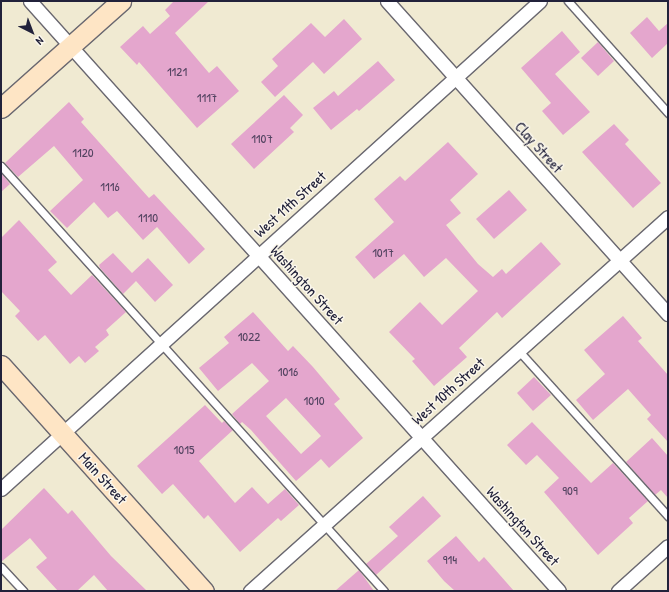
<!DOCTYPE html>
<style>
body{margin:0}
#map{position:relative;width:669px;height:592px;overflow:hidden;background:#f0ead2;font-family:"Patrick Hand",sans-serif}
div>[style]{position:absolute}
.building>*{inset:0;background:#e4a6cd}
.roads{filter:drop-shadow(1px 0 #6a6870) drop-shadow(-1px 0 #6a6870) drop-shadow(0 1px #6a6870) drop-shadow(0 -1px #6a6870)}
.lane>*{height:7px;margin:-3.5px;padding:0 3.5px;transform-origin:3.5px;border-radius:3.5px;background:#fff}
.street>*{height:13px;margin:-6.5px;padding:0 6.5px;transform-origin:6.5px;border-radius:6.5px;background:#fff}
.secondary>*{height:19px;margin:-9.5px;padding:0 9.5px;transform-origin:9.5px;border-radius:9.5px;background:#fee5c5}
span{translate:-50% -50%;white-space:nowrap;text-align:center;line-height:1.15;-webkit-text-stroke:3px #fbf7ec;paint-order:stroke}
.number-label{font-size:13px;color:#524360}
.number-label span{-webkit-text-stroke-width:0}
.street-label{font-size:15px;color:#22223b}
.frame{position:absolute;inset:0;border:2px solid #22223b;pointer-events:none}
.north{position:absolute;left:12px;top:12px;width:40px;height:40px;-webkit-text-stroke:3px #fbf7ec;paint-order:stroke;rotate:138deg;font-size:11px;font-weight:700;line-height:16px;text-align:center;color:#22223b}
.north::after{content:'';display:block;margin:auto;width:14px;height:18px;background:#22223b;clip-path:polygon(50% 0,100% 100%,50% 72%,0 100%)}
</style>
<div id="map">
<div class="building">
<i style="clip-path:polygon(174px 1px,209px 1px,175px 33px,209px 73px,217px 66px,239px 91px,197px 128px,139px 62px,137px 65px,120px 47px,143px 26px,150px 34px,170px 16px,165px 10px)"></i>
<i style="clip-path:polygon(647px 17px,659px 31px,668px 23px,668px 43px,652px 58px,630px 33px)"></i>
<i style="clip-path:polygon(344px 19px,362px 39px,324px 74px,313px 62px,275px 97px,261px 82px,278px 66px,272px 59px,311px 23px,325px 37px)"></i>
<i style="clip-path:polygon(562px 31px,580px 52px,555px 74px,590px 112px,563px 135px,542px 111px,551px 103px,521px 68px)"></i>
<i style="clip-path:polygon(598px 42px,614px 61px,598px 76px,581px 58px)"></i>
<i style="clip-path:polygon(378px 61px,395px 80px,359px 111px,357px 109px,331px 130px,313px 108px,334px 91px,338px 96px)"></i>
<i style="clip-path:polygon(284px 95px,303px 115px,290px 128px,294px 132px,254px 169px,231px 144px)"></i>
<i style="clip-path:polygon(69px 102px,84px 119px,81px 122px,149px 198px,154px 194px,205px 249px,189px 264px,157px 227px,143px 240px,117px 211px,108px 218px,94px 202px,67px 228px,50px 211px,83px 180px,54px 146px,18px 177px,5px 163px)"></i>
<i style="clip-path:polygon(614px 124px,629px 140px,625px 144px,661px 183px,633px 208px,582px 152px)"></i>
<i style="clip-path:polygon(448px 142px,478px 174px,450px 200px,461px 213px,446px 225px,478px 264px,493px 277px,502px 269px,506px 274px,541px 242px,561px 264px,502px 318px,497px 312px,459px 348px,467px 357px,434px 386px,412px 361px,415px 359px,389px 332px,420px 302px,442px 325px,478px 291px,446px 258px,424px 277px,404px 254px,374px 279px,355px 257px,394px 222px,374px 199px,400px 176px,405px 181px)"></i>
<i style="clip-path:polygon(1px 173px,10px 184px,1px 192px)"></i>
<i style="clip-path:polygon(509px 190px,527px 210px,494px 239px,476px 219px)"></i>
<i style="clip-path:polygon(19px 220px,57px 262px,48px 270px,71px 295px,92px 275px,126px 312px,106px 330px,109px 335px,95px 347px,99px 351px,85px 363px,79px 356px,70px 364px,45px 335px,38px 341px,15px 316px,20px 311px,1px 291px,1px 238px)"></i>
<i style="clip-path:polygon(113px 253px,132px 273px,148px 258px,173px 285px,155px 302px,136px 281px,123px 294px,100px 268px,99px 265px)"></i>
<i style="clip-path:polygon(evenodd,253px 312px,288px 351px,293px 346px,313px 367px,340px 399px,334px 404px,363px 438px,329px 468px,321px 459px,296px 481px,251px 430px,242px 422px,240px 424px,232px 414px,269px 381px,252px 363px,218px 391px,199px 368px,229px 343px,224px 337px,253px 312px,286px 398px,321px 436px,301px 454px,266px 416px,286px 398px)"></i>
<i style="clip-path:polygon(623px 316px,642px 338px,638px 341px,668px 375px,668px 442px,647px 419px,651px 415px,628px 389px,593px 420px,576px 400px,605px 374px,584px 350px)"></i>
<i style="clip-path:polygon(534px 377px,551px 395px,533px 411px,517px 393px)"></i>
<i style="clip-path:polygon(205px 405px,222px 423px,224px 421px,233px 430px,199px 461px,235px 503px,252px 487px,268px 504px,285px 489px,299px 505px,281px 521px,278px 518px,240px 552px,208px 515px,204px 519px,173px 484px,162px 494px,137px 466px)"></i>
<i style="clip-path:polygon(532px 422px,591px 483px,613px 463px,648px 501px,629px 518px,633px 523px,598px 555px,544px 492px,559px 478px,537px 455px,526px 465px,507px 445px)"></i>
<i style="clip-path:polygon(652px 438px,668px 456px,668px 498px,661px 490px,655px 495px,626px 462px)"></i>
<i style="clip-path:polygon(44px 488px,68px 514px,72px 510px,111px 556px,147px 591px,108px 591px,94px 575px,77px 591px,58px 591px,36px 567px,47px 558px,30px 538px,1px 562px,1px 530px)"></i>
<i style="clip-path:polygon(423px 496px,441px 516px,376px 575px,366px 564px,398px 536px,389px 527px)"></i>
<i style="clip-path:polygon(456px 536px,479px 562px,484px 557px,514px 591px,455px 591px,444px 581px,427px 561px)"></i>
<i style="clip-path:polygon(359px 570px,374px 591px,335px 591px)"></i>
</div>
<div class="roads">
<div class="lane">
<i style="left:568px;top:1px;width:150px;rotate:48.2deg"></i>
<i style="left:1px;top:166px;width:572px;rotate:47.98deg"></i>
<i style="left:518px;top:350px;width:224px;rotate:47.9deg"></i>
<i style="left:1px;top:567px;width:33px;rotate:47deg"></i>
</div>
<div class="street">
<i style="left:30px;top:1px;width:792px;rotate:48.12deg"></i>
<i style="left:387px;top:1px;width:421px;rotate:48.1deg"></i>
<i style="left:1px;top:489px;width:727px;rotate:-42.16deg"></i>
<i style="left:250px;top:591px;width:561px;rotate:-41.82deg"></i>
<i style="left:618px;top:591px;width:67px;rotate:-42deg"></i>
</div>
<div class="secondary">
<i style="left:1px;top:108px;width:161px;rotate:-41.7deg"></i>
<i style="left:1px;top:365px;width:304px;rotate:48.1deg"></i>
</div>
</div>
<div class="number-label">
<span style="left:177px;top:71px">1121</span>
<span style="left:207px;top:97px">1117</span>
<span style="left:262px;top:138px">1107</span>
<span style="left:83px;top:152px">1120</span>
<span style="left:110px;top:186px">1116</span>
<span style="left:148px;top:217px">1110</span>
<span style="left:383px;top:252px">1017</span>
<span style="left:249px;top:336px">1022</span>
<span style="left:288px;top:371px">1016</span>
<span style="left:314px;top:400px">1010</span>
<span style="left:184px;top:449px">1015</span>
<span style="left:570px;top:490px">909</span>
<span style="left:450px;top:559px">914</span>
</div>
<div class="street-label">
<span style="left:539px;top:147px;rotate:48deg">Clay Street</span>
<span style="left:290px;top:204px;rotate:-42deg">West 11th Street</span>
<span style="left:307px;top:285px;rotate:48deg">Washington Street</span>
<span style="left:448px;top:391px;rotate:-42deg">West 10th Street</span>
<span style="left:103px;top:478px;rotate:48deg">Main Street</span>
<span style="left:523px;top:526px;rotate:48deg">Washington Street</span>
</div>
<div class="frame"></div>
<div class="north">N</div>
</div>
